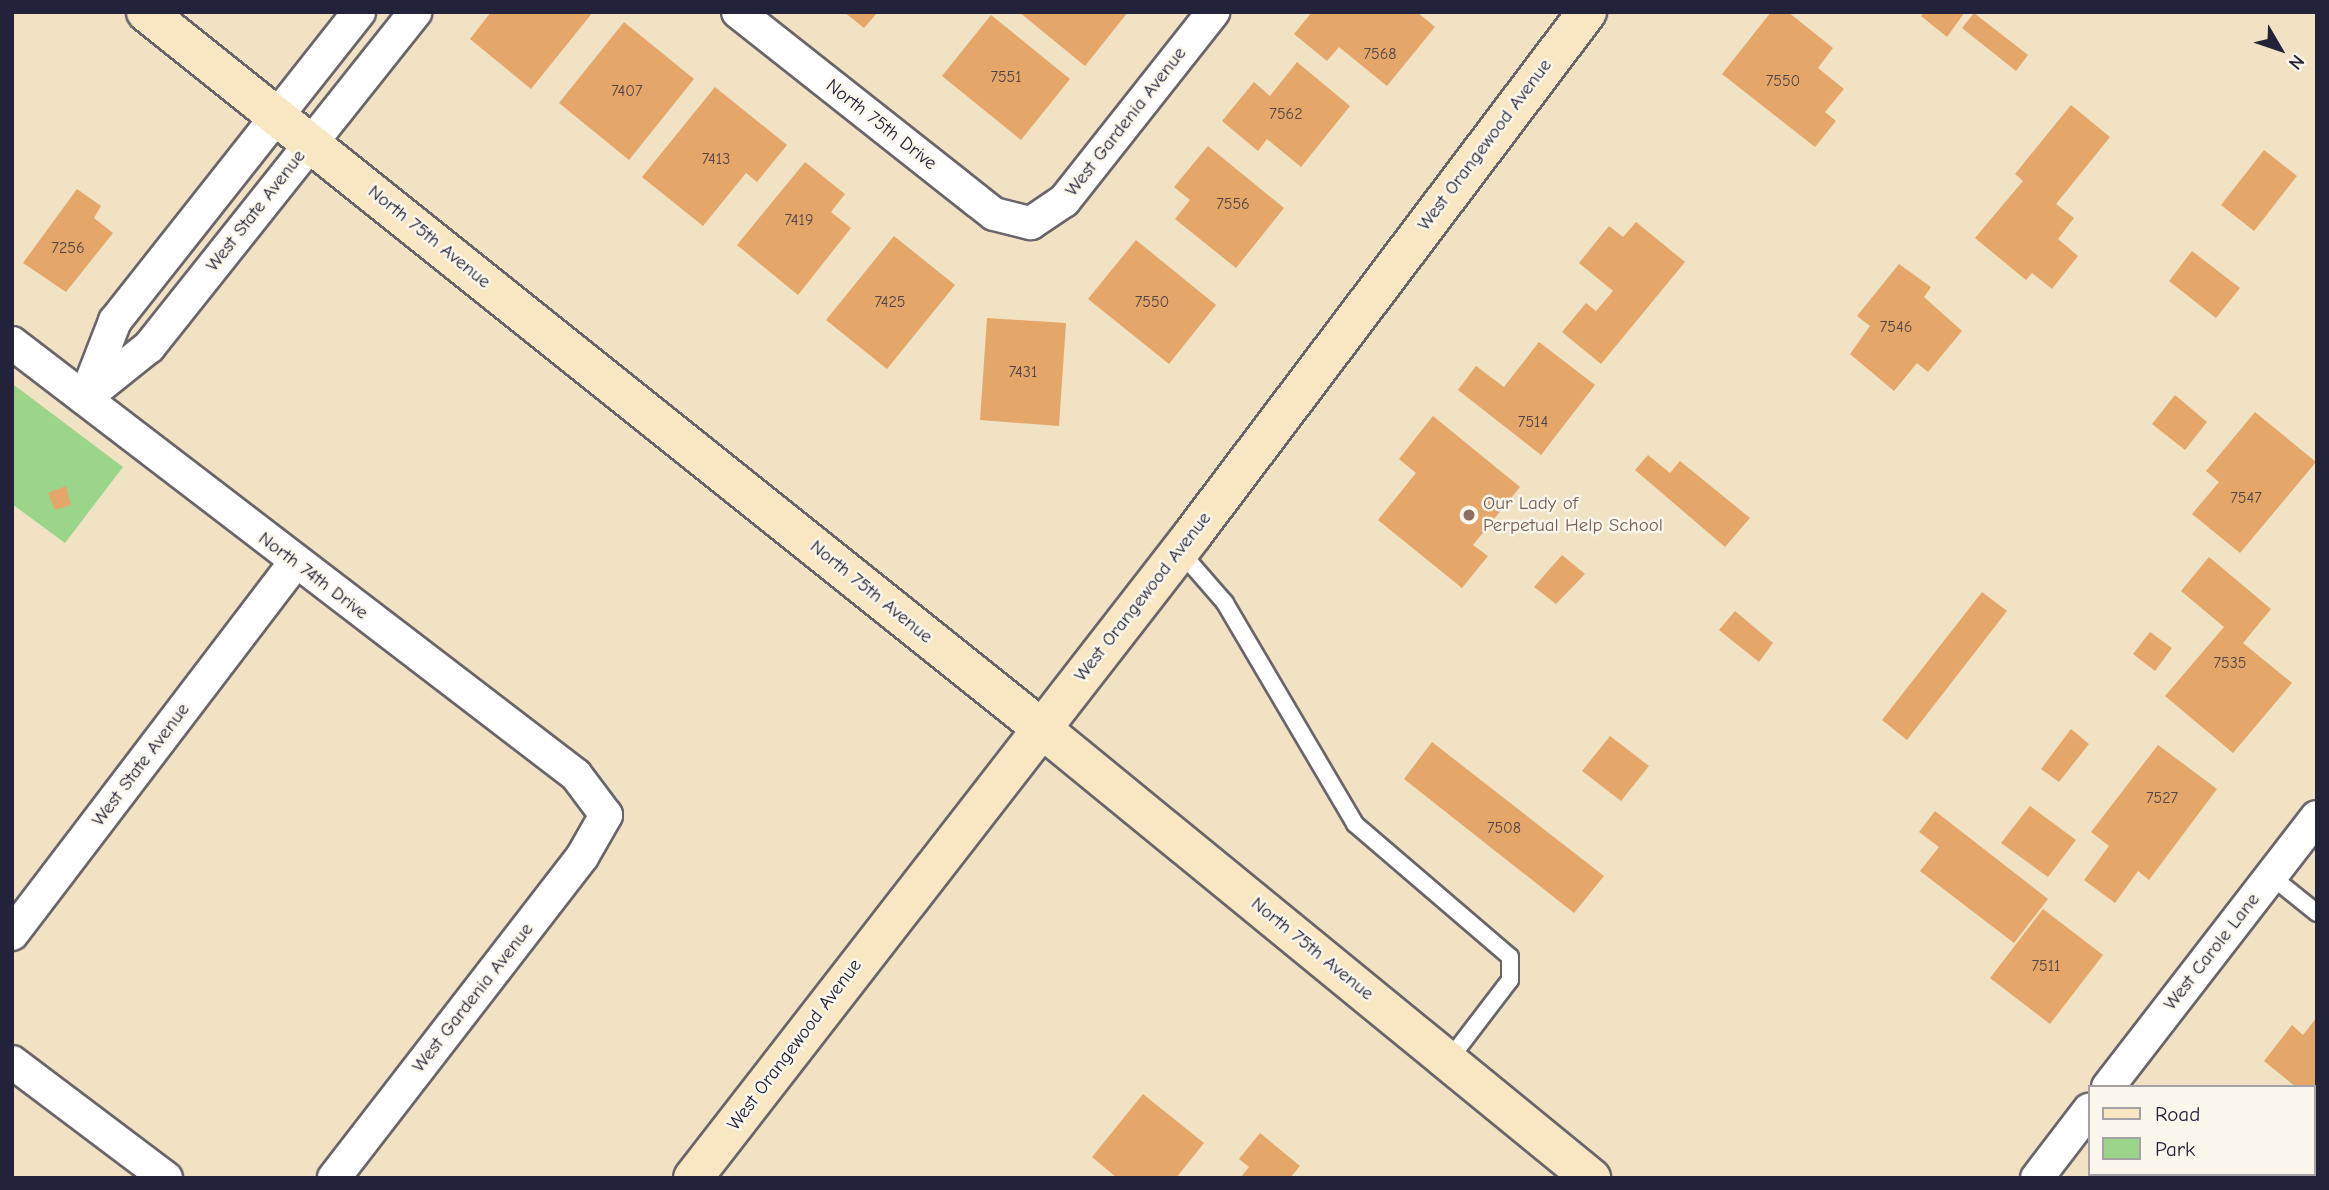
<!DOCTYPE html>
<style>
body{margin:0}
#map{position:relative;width:2329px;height:1190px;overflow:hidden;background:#f1e2c4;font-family:"Comic Neue",sans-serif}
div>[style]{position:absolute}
.green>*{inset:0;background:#9ad589}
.building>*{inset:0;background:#e4a769}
.roads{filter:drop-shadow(2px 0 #6a656b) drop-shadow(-2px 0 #6a656b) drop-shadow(0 2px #6a656b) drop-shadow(0 -2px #6a656b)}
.lane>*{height:16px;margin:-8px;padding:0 8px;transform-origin:8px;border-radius:8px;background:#fff}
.street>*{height:32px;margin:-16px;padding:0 16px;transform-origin:16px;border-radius:16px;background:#fff}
.secondary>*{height:38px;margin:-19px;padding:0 19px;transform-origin:19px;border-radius:19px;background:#f9e7c3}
.dots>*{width:19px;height:19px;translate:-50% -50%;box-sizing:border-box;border:4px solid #fbf7ec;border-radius:50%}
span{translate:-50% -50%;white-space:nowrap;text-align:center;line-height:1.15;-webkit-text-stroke:5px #fbf7ec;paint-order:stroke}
.number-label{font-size:16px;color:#524346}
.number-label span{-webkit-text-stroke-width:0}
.street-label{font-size:19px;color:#22223b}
.education-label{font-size:19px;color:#785e54}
.left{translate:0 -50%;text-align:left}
.frame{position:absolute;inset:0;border:14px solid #22223b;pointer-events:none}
.legend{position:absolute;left:2088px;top:1085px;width:228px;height:91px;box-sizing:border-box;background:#fbf7ec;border:2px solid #a4a2a5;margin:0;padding:9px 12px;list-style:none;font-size:21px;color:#22223b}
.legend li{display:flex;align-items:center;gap:14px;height:35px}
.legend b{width:35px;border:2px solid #a4a2a5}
.north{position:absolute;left:2245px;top:14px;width:70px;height:70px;-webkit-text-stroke:5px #fbf7ec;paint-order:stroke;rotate:129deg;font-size:19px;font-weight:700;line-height:28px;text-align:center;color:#22223b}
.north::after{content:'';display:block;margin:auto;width:24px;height:32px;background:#22223b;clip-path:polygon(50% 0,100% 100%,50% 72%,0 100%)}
</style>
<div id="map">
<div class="green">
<i style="clip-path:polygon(14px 385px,123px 467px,65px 543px,12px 504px)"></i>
</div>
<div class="building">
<i style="clip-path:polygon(491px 12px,593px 12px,531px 89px,470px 39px)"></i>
<i style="clip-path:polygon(844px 12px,878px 12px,864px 28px)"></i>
<i style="clip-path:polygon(1019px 12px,1128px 12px,1085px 66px)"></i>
<i style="clip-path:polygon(1312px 12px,1417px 12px,1435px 27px,1387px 86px,1339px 47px,1327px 61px,1294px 34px)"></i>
<i style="clip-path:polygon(1771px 12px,1788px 12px,1833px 48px,1818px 68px,1844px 89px,1825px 112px,1836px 121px,1815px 147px,1722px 74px)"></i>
<i style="clip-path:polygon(1924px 12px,1965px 12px,1947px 37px,1921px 16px)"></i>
<i style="clip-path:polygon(1974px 13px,2028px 55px,2016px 71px,1962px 28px)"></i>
<i style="clip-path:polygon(991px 15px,1070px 79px,1021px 140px,942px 76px)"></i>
<i style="clip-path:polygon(624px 22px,694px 79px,629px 160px,559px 103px)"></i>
<i style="clip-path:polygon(1297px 62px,1350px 106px,1301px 167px,1267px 139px,1258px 151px,1222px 121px,1254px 82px,1270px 96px)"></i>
<i style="clip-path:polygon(715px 87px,787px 145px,757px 182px,746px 173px,703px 226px,642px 177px)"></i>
<i style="clip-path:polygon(2071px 105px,2110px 137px,2056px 204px,2074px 218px,2058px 239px,2078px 256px,2052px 289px,2032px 273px,2026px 280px,1975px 238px,2023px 181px,2015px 174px)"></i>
<i style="clip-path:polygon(1208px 146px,1284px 208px,1236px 268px,1175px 219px,1190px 200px,1174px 187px)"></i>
<i style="clip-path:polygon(2264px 150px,2297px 176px,2254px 231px,2221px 205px)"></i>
<i style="clip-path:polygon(805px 162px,845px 194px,831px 212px,851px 228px,798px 295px,737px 245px)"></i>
<i style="clip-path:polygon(77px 189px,101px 206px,94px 218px,113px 233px,66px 292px,23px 263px)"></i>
<i style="clip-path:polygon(1636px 222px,1685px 262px,1601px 364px,1562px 332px,1586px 303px,1596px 311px,1613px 291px,1579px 263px,1609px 226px,1623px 237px)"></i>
<i style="clip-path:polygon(894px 236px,955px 285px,887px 369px,826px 320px)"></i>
<i style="clip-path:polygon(1136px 240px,1216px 305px,1169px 364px,1088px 299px)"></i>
<i style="clip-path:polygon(2192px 251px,2240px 288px,2216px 318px,2169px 281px)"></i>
<i style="clip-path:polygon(1899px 264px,1931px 287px,1924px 297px,1962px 331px,1928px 372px,1917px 363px,1894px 391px,1850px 354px,1870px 326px,1857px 316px)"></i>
<i style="clip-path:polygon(987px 318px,1066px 323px,1059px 426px,980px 420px)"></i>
<i style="clip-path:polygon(1539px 342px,1595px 385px,1541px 455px,1458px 390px,1476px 366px,1504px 387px)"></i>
<i style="clip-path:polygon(2175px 395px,2207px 422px,2185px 450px,2152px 424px)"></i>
<i style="clip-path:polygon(2255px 412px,2316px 462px,2240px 553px,2192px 514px,2219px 482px,2206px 471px)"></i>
<i style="clip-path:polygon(1433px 416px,1520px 487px,1473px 545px,1488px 556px,1462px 588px,1378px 520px,1416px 473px,1399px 459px)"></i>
<i style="clip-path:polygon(1648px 455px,1670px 473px,1680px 461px,1750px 518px,1725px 547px,1635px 470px)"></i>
<i style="clip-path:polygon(66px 486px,71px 505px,55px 510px,48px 493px)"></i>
<i style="clip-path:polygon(1562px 555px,1585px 574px,1556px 604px,1534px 587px)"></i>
<i style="clip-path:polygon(2209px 557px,2271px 609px,2243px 643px,2292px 683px,2233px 753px,2165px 696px,2224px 627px,2181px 591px)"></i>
<i style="clip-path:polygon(1982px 592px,2007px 611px,1907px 740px,1882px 720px)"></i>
<i style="clip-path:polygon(1735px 611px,1773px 643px,1759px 662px,1719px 630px)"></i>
<i style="clip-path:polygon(2150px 632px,2172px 648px,2155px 671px,2133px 654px)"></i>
<i style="clip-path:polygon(2071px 729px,2089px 744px,2059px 782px,2041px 769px)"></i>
<i style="clip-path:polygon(1610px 736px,1649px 766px,1621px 801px,1582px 771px)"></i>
<i style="clip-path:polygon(1432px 742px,1604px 876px,1574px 913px,1404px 779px)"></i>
<i style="clip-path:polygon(2158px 745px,2217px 789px,2149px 880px,2138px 871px,2115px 903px,2084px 880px,2109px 846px,2091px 832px)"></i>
<i style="clip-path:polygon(2030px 806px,2076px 840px,2048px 877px,2001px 843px)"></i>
<i style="clip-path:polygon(1935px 811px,2048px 899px,2014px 943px,1920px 871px,1939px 847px,1919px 832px)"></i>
<i style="clip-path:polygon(2043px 909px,2103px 955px,2050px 1024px,1990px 978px)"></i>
<i style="clip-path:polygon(2317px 1017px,2317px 1103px,2313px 1087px,2296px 1087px,2264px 1061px,2292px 1025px,2303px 1035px)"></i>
<i style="clip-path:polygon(1143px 1094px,1204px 1143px,1176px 1178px,1117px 1178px,1092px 1157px)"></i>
<i style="clip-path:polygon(1260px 1133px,1300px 1166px,1290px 1178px,1240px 1178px,1249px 1167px,1239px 1159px)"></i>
</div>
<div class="roads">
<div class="lane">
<i style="left:1179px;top:550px;width:70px;rotate:49deg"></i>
<i style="left:1225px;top:603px;width:256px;rotate:59.5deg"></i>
<i style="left:1355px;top:824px;width:204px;rotate:40.6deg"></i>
<i style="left:1510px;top:957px;width:23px;rotate:90deg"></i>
<i style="left:1510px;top:980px;width:102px;rotate:127.4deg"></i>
<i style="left:2271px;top:876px;width:59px;rotate:38.8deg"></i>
</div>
<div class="street">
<i style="left:738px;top:12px;width:326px;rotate:38.3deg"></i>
<i style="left:994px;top:214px;width:38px;rotate:14deg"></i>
<i style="left:1031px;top:223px;width:40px;rotate:-34deg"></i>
<i style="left:1064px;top:201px;width:241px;rotate:-51.7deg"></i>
<i style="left:12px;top:343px;width:710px;rotate:37.45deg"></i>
<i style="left:576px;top:775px;width:50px;rotate:53.1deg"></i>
<i style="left:606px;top:815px;width:48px;rotate:119.7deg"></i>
<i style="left:582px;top:857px;width:406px;rotate:127.7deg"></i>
<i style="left:85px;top:398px;width:82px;rotate:-38.6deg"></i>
<i style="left:149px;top:347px;width:428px;rotate:-51.5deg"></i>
<i style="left:85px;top:398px;width:83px;rotate:-68.7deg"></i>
<i style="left:115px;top:321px;width:394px;rotate:-51.7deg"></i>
<i style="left:12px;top:934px;width:467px;rotate:-52.7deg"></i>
<i style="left:12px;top:1062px;width:193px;rotate:37deg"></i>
<i style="left:2108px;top:1087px;width:341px;rotate:-52.3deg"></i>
<i style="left:2037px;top:1178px;width:86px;rotate:-52.6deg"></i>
</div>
<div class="secondary">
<i style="left:146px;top:12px;width:1146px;rotate:38.66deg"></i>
<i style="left:1041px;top:728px;width:711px;rotate:39.29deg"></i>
<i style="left:693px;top:1178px;width:815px;rotate:-52.17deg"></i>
<i style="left:1193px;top:534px;width:654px;rotate:-52.95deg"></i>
</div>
</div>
<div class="dots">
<i style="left:1469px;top:515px;background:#8d6e63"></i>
</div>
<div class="number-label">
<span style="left:1380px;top:54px">7568</span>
<span style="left:1006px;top:77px">7551</span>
<span style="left:1783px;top:81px">7550</span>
<span style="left:627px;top:91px">7407</span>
<span style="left:1286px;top:114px">7562</span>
<span style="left:716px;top:159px">7413</span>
<span style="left:1233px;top:204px">7556</span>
<span style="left:799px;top:220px">7419</span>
<span style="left:68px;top:248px">7256</span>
<span style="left:890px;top:302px">7425</span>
<span style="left:1152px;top:302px">7550</span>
<span style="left:1896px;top:327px">7546</span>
<span style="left:1023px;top:372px">7431</span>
<span style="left:1533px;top:422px">7514</span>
<span style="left:2246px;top:498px">7547</span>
<span style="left:2230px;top:663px">7535</span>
<span style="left:2162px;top:798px">7527</span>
<span style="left:1504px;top:828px">7508</span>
<span style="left:2046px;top:966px">7511</span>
</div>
<div class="street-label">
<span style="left:1126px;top:122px;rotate:-52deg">West Gardenia Avenue</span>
<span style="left:881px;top:125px;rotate:38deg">North 75th Drive</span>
<span style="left:1485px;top:145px;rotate:-53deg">West Orangewood Avenue</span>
<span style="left:256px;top:211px;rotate:-52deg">West State Avenue</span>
<span style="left:429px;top:237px;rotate:39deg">North 75th Avenue</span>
<span style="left:313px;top:576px;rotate:37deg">North 74th Drive</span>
<span style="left:871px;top:592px;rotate:39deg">North 75th Avenue</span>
<span style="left:1143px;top:597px;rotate:-52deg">West Orangewood Avenue</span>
<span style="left:141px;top:765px;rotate:-53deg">West State Avenue</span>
<span style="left:1312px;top:949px;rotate:39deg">North 75th Avenue</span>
<span style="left:2212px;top:952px;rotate:-52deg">West Carole Lane</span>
<span style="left:473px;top:998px;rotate:-52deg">West Gardenia Avenue</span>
<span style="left:795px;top:1045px;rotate:-53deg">West Orangewood Avenue</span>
</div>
<div class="education-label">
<span class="left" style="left:1483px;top:515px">Our Lady of<br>Perpetual Help School</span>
</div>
<div class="frame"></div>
<ul class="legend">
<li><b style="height:9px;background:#f9e7c3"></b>Road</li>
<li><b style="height:19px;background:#9ad589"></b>Park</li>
</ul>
<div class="north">N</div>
</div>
